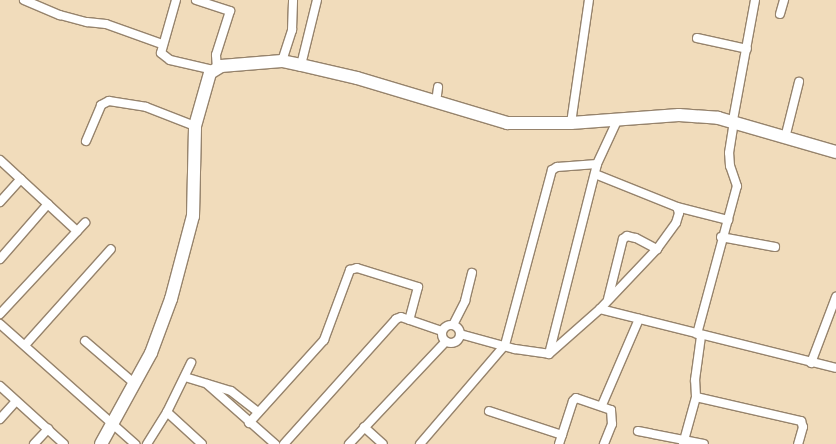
<!DOCTYPE html>
<style>
body{margin:0}
#map{position:relative;width:836px;height:444px;overflow:hidden;background:#f1dcbb;font-family:"Comic Neue",sans-serif}
div>[style]{position:absolute}
.roads{filter:drop-shadow(1px 0 #96836c) drop-shadow(-1px 0 #96836c) drop-shadow(0 1px #96836c) drop-shadow(0 -1px #96836c)}
.street>*{height:8px;margin:-4px;padding:0 4px;transform-origin:4px;border-radius:4px;background:#fff}
.street>.ring{margin:-4px;padding:0;box-sizing:content-box;background:none;border:8px solid #fff;border-radius:50%}
.secondary>*{height:12px;margin:-6px;padding:0 6px;transform-origin:6px;border-radius:6px;background:#fff}
span{translate:-50% -50%;white-space:nowrap;text-align:center;line-height:1.15;-webkit-text-stroke:3.5px #fcf5e5;paint-order:stroke}
</style>
<div id="map">
<div class="roads">
<div class="street">
<i style="left:24px;top:0;width:39px;rotate:23deg"></i>
<i style="left:60px;top:15px;width:28px;rotate:15deg"></i>
<i style="left:87px;top:22px;width:19px;rotate:6deg"></i>
<i style="left:106px;top:24px;width:59px;rotate:19.7deg"></i>
<i style="left:176px;top:0;width:55px;rotate:105.8deg"></i>
<i style="left:161px;top:53px;width:11px;rotate:38deg"></i>
<i style="left:170px;top:60px;width:44px;rotate:13.1deg"></i>
<i style="left:196px;top:0;width:36px;rotate:18deg"></i>
<i style="left:230px;top:11px;width:46px;rotate:107.7deg"></i>
<i style="left:216px;top:55px;width:13px;rotate:86deg"></i>
<i style="left:780px;top:14px;width:15px;rotate:-74deg"></i>
<i style="left:697px;top:38px;width:51px;rotate:12.4deg"></i>
<i style="left:282px;top:61px;width:33px;rotate:-72deg"></i>
<i style="left:292px;top:30px;width:30px;rotate:-88deg"></i>
<i style="left:301px;top:65px;width:67px;rotate:-76.2deg"></i>
<i style="left:436px;top:102px;width:15px;rotate:-82deg"></i>
<i style="left:733px;top:120px;width:122px;rotate:-79.6deg"></i>
<i style="left:571px;top:123px;width:124px;rotate:-81.7deg"></i>
<i style="left:785px;top:138px;width:58px;rotate:-76deg"></i>
<i style="left:86px;top:141px;width:39px;rotate:-67deg"></i>
<i style="left:101px;top:105px;width:9px;rotate:-27deg"></i>
<i style="left:109px;top:101px;width:37px;rotate:9deg"></i>
<i style="left:146px;top:107px;width:53px;rotate:21.2deg"></i>
<i style="left:0;top:160px;width:105px;rotate:42.7deg"></i>
<i style="left:595px;top:174px;width:88px;rotate:21.9deg"></i>
<i style="left:677px;top:207px;width:53px;rotate:14.3deg"></i>
<i style="left:0;top:202px;width:31px;rotate:-48deg"></i>
<i style="left:721px;top:237px;width:55px;rotate:10.5deg"></i>
<i style="left:0;top:259px;width:73px;rotate:-48.9deg"></i>
<i style="left:608px;top:299px;width:62px;rotate:-76deg"></i>
<i style="left:623px;top:239px;width:5px;rotate:-37deg"></i>
<i style="left:627px;top:236px;width:9px;rotate:13deg"></i>
<i style="left:636px;top:238px;width:24px;rotate:28deg"></i>
<i style="left:600px;top:309px;width:243px;rotate:14deg"></i>
<i style="left:0;top:314px;width:125px;rotate:-47deg"></i>
<i style="left:0;top:324px;width:181px;rotate:41.6deg"></i>
<i style="left:453px;top:325px;width:27px;rotate:-63deg"></i>
<i style="left:465px;top:301px;width:29px;rotate:-76deg"></i>
<i class="ring" style="left:442px;top:325px;width:10px;height:10px"></i>
<i style="left:460px;top:334px;width:57px;rotate:15.3deg"></i>
<i style="left:515px;top:349px;width:34px;rotate:8deg"></i>
<i style="left:549px;top:354px;width:68px;rotate:-41.4deg"></i>
<i style="left:600px;top:309px;width:83px;rotate:-46.5deg"></i>
<i style="left:657px;top:249px;width:32px;rotate:-54deg"></i>
<i style="left:676px;top:223px;width:10px;rotate:-73deg"></i>
<i style="left:679px;top:213px;width:6px;rotate:-108deg"></i>
<i style="left:697px;top:334px;width:153px;rotate:-74.9deg"></i>
<i style="left:737px;top:186px;width:21px;rotate:-109deg"></i>
<i style="left:730px;top:166px;width:13px;rotate:-94deg"></i>
<i style="left:729px;top:153px;width:32px;rotate:-81deg"></i>
<i style="left:85px;top:341px;width:66px;rotate:40.7deg"></i>
<i style="left:26px;top:344px;width:127px;rotate:-48.2deg"></i>
<i style="left:549px;top:354px;width:196px;rotate:-75.8deg"></i>
<i style="left:597px;top:164px;width:47px;rotate:-65.1deg"></i>
<i style="left:811px;top:363px;width:71px;rotate:-69.3deg"></i>
<i style="left:185px;top:377px;width:48px;rotate:16.9deg"></i>
<i style="left:231px;top:391px;width:34px;rotate:38deg"></i>
<i style="left:207px;top:384px;width:91px;rotate:41.4deg"></i>
<i style="left:0;top:386px;width:86px;rotate:42.2deg"></i>
<i style="left:696px;top:397px;width:108px;rotate:12.9deg"></i>
<i style="left:801px;top:421px;width:6px;rotate:72deg"></i>
<i style="left:803px;top:427px;width:18px;rotate:106deg"></i>
<i style="left:602px;top:405px;width:94px;rotate:-66.7deg"></i>
<i style="left:489px;top:411px;width:77px;rotate:18.2deg"></i>
<i style="left:167px;top:412px;width:47px;rotate:42.4deg"></i>
<i style="left:0;top:419px;width:24px;rotate:-48deg"></i>
<i style="left:249px;top:423px;width:112px;rotate:-47.9deg"></i>
<i style="left:324px;top:340px;width:75px;rotate:-69.6deg"></i>
<i style="left:350px;top:270px;width:7px;rotate:-16deg"></i>
<i style="left:357px;top:268px;width:64px;rotate:17.3deg"></i>
<i style="left:418px;top:287px;width:34px;rotate:105deg"></i>
<i style="left:364px;top:427px;width:25px;rotate:42deg"></i>
<i style="left:638px;top:431px;width:67px;rotate:11.1deg"></i>
<i style="left:34px;top:444px;width:21px;rotate:-47deg"></i>
<i style="left:147px;top:444px;width:38px;rotate:-58deg"></i>
<i style="left:167px;top:412px;width:55px;rotate:-63.9deg"></i>
<i style="left:284px;top:444px;width:168px;rotate:-48.1deg"></i>
<i style="left:396px;top:319px;width:5px;rotate:-22deg"></i>
<i style="left:401px;top:317px;width:43px;rotate:18.9deg"></i>
<i style="left:349px;top:444px;width:141px;rotate:-46.7deg"></i>
<i style="left:420px;top:444px;width:130px;rotate:-49.4deg"></i>
<i style="left:505px;top:345px;width:181px;rotate:-75deg"></i>
<i style="left:552px;top:170px;width:6px;rotate:-31deg"></i>
<i style="left:557px;top:167px;width:40px;rotate:-4.3deg"></i>
<i style="left:559px;top:444px;width:45px;rotate:-72deg"></i>
<i style="left:573px;top:401px;width:4px;rotate:-45deg"></i>
<i style="left:576px;top:398px;width:37px;rotate:19deg"></i>
<i style="left:611px;top:410px;width:14px;rotate:86deg"></i>
<i style="left:612px;top:424px;width:22px;rotate:112deg"></i>
<i style="left:683px;top:444px;width:49px;rotate:-74.5deg"></i>
<i style="left:696px;top:397px;width:17px;rotate:-93deg"></i>
<i style="left:695px;top:380px;width:44px;rotate:-82.2deg"></i>
</div>
<div class="secondary">
<i style="left:101px;top:444px;width:104px;rotate:-61.2deg"></i>
<i style="left:151px;top:353px;width:58px;rotate:-69.7deg"></i>
<i style="left:171px;top:299px;width:86px;rotate:-75.2deg"></i>
<i style="left:193px;top:216px;width:90px;rotate:-88.7deg"></i>
<i style="left:195px;top:126px;width:55px;rotate:-74.2deg"></i>
<i style="left:210px;top:73px;width:13px;rotate:-32deg"></i>
<i style="left:221px;top:66px;width:61px;rotate:-4.7deg"></i>
<i style="left:282px;top:61px;width:19px;rotate:12deg"></i>
<i style="left:301px;top:65px;width:57px;rotate:13.1deg"></i>
<i style="left:357px;top:78px;width:157px;rotate:16.7deg"></i>
<i style="left:507px;top:123px;width:64px"></i>
<i style="left:571px;top:123px;width:108px;rotate:-4.2deg"></i>
<i style="left:679px;top:115px;width:39px;rotate:4deg"></i>
<i style="left:718px;top:118px;width:123px;rotate:16.1deg"></i>
</div>
</div>
</div>
